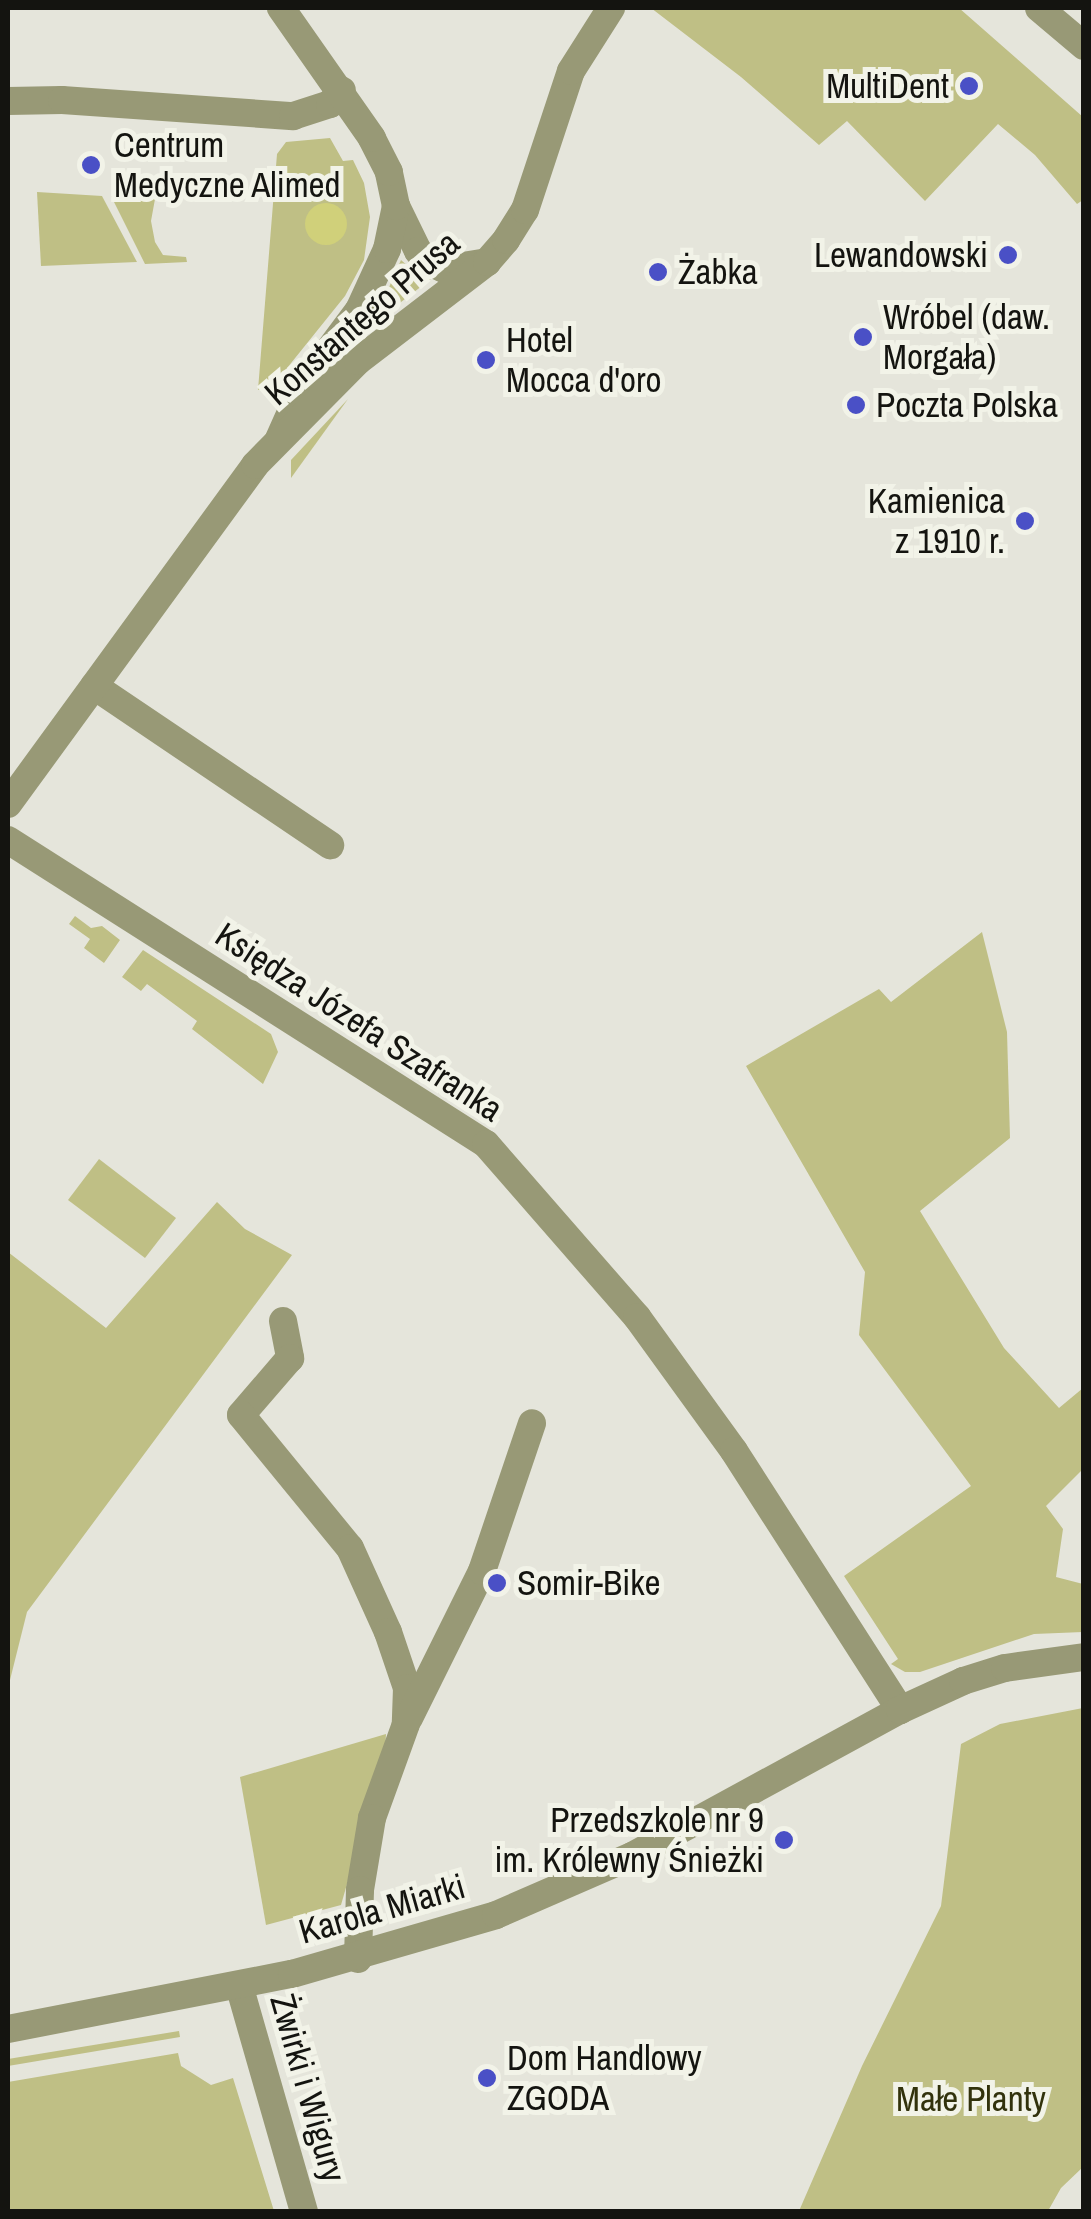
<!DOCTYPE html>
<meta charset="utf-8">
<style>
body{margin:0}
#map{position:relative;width:1091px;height:2219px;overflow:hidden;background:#e5e5db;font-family:"Archivo Narrow",sans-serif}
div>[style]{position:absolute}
.green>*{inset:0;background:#bfbf85}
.water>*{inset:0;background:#d0d07a}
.round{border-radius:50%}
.minor>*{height:28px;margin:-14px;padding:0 14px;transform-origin:14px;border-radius:14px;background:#989976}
.tertiary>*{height:28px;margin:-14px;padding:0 14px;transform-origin:14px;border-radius:14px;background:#989976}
.dots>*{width:28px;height:28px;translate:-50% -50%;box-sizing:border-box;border:5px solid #f2f3e8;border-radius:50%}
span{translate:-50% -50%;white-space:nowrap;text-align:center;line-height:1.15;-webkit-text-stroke:10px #f2f3e8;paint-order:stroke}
.poi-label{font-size:35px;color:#141410}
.right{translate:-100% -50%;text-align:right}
.left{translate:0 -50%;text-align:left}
.street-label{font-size:35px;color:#141410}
.park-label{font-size:35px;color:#32320c}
.frame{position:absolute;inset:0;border:10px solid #141410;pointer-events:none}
</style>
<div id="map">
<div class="green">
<i style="clip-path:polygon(651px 8px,959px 8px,1083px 117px,1083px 200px,1077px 204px,1035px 155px,998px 124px,925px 201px,847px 121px,819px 145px,741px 77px)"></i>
<i style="clip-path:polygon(330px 138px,343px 161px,353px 160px,364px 183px,370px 217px,364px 260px,345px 296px,271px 388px,258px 390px,277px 154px,286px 142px)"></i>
<i style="clip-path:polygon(37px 192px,102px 196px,137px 262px,41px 266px)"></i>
<i style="clip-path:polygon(111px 196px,155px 199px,151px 221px,155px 242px,163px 255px,186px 257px,187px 262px,145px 264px)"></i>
<i style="clip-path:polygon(401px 260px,417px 274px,431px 279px,362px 332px,383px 301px)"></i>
<i style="clip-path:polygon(348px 399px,291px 478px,291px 460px)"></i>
<i style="clip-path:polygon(75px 916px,91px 928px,102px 926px,120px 940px,104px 963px,84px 948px,90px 939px,69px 924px)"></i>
<i style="clip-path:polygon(982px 932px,1007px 1032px,1010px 1138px,920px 1211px,1004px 1348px,1059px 1408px,1083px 1388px,1083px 1469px,1046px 1506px,1063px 1529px,1056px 1577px,1083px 1584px,1083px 1632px,1034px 1634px,920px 1672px,905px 1672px,891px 1664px,898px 1659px,844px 1576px,971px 1486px,859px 1335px,865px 1272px,746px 1066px,879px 989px,891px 1002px)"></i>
<i style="clip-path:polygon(143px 950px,271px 1034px,278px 1052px,263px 1084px,192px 1029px,197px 1021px,147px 984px,141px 991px,122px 977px)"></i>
<i style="clip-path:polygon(99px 1159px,176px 1218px,145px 1258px,68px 1200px)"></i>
<i style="clip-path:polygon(217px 1202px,245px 1229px,292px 1255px,27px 1612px,8px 1688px,8px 1252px,106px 1328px)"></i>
<i style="clip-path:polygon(1083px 1708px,1083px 2167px,1061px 2188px,1048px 2211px,799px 2211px,862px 2066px,941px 1906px,961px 1744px,1000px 1724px)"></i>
<i style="clip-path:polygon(386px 1734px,385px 1752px,341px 1905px,266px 1925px,240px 1777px)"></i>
<i style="clip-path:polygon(179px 2031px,180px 2037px,8px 2066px,8px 2059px)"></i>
<i style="clip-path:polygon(178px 2053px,181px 2066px,211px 2085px,233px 2078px,274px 2211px,8px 2211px,8px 2082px)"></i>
</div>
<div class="water">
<i class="round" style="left:305px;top:203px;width:42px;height:42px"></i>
</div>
<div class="minor">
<i style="left:8px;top:101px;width:54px;rotate:-1.1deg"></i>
<i style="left:62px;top:100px;width:232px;rotate:4deg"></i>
<i style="left:293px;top:116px;width:39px;rotate:-18deg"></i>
<i style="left:330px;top:104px;width:18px;rotate:-49deg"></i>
<i style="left:396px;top:206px;width:50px;rotate:63.9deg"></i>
<i style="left:418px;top:251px;width:16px;rotate:45deg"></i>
<i style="left:429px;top:262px;width:17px;rotate:25deg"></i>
<i style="left:444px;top:269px;width:44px;rotate:-9.2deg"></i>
<i style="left:279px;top:439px;width:59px;rotate:-66deg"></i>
<i style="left:303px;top:385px;width:94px;rotate:-53.3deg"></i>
<i style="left:359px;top:310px;width:67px;rotate:-65.3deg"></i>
<i style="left:387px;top:249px;width:44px;rotate:-78.2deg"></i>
<i style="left:396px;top:206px;width:35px;rotate:-102deg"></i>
<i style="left:389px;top:172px;width:38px;rotate:-117deg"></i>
<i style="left:372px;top:138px;width:159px;rotate:-125deg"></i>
<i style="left:94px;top:686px;width:285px;rotate:34deg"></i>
<i style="left:8px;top:840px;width:566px;rotate:32.46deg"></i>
<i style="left:486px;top:1144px;width:230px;rotate:48.9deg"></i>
<i style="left:637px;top:1317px;width:165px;rotate:54.1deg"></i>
<i style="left:734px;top:1451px;width:308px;rotate:57.3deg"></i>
<i style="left:283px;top:1321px;width:38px;rotate:79deg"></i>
<i style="left:290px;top:1358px;width:75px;rotate:130.7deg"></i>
<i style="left:241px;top:1415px;width:172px;rotate:50.7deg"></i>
<i style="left:350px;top:1548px;width:92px;rotate:65.7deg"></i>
<i style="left:388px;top:1632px;width:59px;rotate:71.3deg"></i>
<i style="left:407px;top:1688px;width:36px;rotate:92deg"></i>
<i style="left:406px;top:1724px;width:100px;rotate:109.9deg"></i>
<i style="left:372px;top:1818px;width:73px;rotate:99.5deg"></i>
<i style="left:360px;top:1890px;width:69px;rotate:91.7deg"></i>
<i style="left:409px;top:1718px;width:164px;rotate:-63.6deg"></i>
<i style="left:482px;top:1571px;width:156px;rotate:-71.3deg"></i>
</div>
<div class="tertiary">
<i style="left:1039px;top:8px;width:59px;rotate:40.2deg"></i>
<i style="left:8px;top:804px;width:419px;rotate:-53.9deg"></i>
<i style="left:255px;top:465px;width:146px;rotate:-45.3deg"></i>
<i style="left:358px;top:361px;width:163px;rotate:-37.5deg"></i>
<i style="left:487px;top:262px;width:29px;rotate:-49deg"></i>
<i style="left:506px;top:240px;width:36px;rotate:-58deg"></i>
<i style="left:525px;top:210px;width:146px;rotate:-71.7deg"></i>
<i style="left:571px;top:71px;width:75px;rotate:-57.6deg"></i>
<i style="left:239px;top:1985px;width:236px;rotate:74deg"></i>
<i style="left:8px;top:2029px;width:289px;rotate:-11deg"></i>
<i style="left:292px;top:1974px;width:212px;rotate:-16.1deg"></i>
<i style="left:496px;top:1915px;width:148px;rotate:-23.5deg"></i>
<i style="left:632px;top:1856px;width:305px;rotate:-28.6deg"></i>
<i style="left:900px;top:1710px;width:69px;rotate:-24.7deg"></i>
<i style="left:963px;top:1681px;width:44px;rotate:-17.2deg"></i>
<i style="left:1005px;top:1668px;width:80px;rotate:-7.9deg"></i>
</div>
<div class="dots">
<i style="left:969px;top:86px;background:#4a50c6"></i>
<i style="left:91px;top:165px;background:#4a50c6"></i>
<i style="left:1008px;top:255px;background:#4a50c6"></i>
<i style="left:658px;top:272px;background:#4a50c6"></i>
<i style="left:863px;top:337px;background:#4a50c6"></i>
<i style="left:486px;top:360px;background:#4a50c6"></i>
<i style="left:856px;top:405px;background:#4a50c6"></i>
<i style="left:1025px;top:521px;background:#4a50c6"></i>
<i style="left:497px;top:1583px;background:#4a50c6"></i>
<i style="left:784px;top:1840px;background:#4a50c6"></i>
<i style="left:487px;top:2078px;background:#4a50c6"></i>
</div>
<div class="poi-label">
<span class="right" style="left:949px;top:86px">MultiDent</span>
<span class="left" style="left:114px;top:165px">Centrum<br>Medyczne Alimed</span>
<span class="right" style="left:988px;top:255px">Lewandowski</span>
<span class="left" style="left:678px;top:272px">Żabka</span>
<span class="left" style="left:883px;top:337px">Wróbel (daw.<br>Morgała)</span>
<span class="left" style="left:506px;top:360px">Hotel<br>Mocca d'oro</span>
<span class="left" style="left:876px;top:405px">Poczta Polska</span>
<span class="right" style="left:1005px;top:521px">Kamienica<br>z 1910 r.</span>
<span class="left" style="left:517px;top:1583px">Somir-Bike</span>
<span class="right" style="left:764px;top:1840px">Przedszkole nr 9<br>im. Królewny Śnieżki</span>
<span class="left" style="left:507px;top:2078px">Dom Handlowy<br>ZGODA</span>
</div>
<div class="street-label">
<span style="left:362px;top:318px;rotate:-41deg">Konstantego Prusa</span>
<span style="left:359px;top:1022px;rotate:33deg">Księdza Józefa Szafranka</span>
<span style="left:382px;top:1909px;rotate:-16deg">Karola Miarki</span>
<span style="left:308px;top:2088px;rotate:74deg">Żwirki i Wigury</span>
</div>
<div class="park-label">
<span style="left:971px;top:2099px">Małe Planty</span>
</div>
<div class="frame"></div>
</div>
